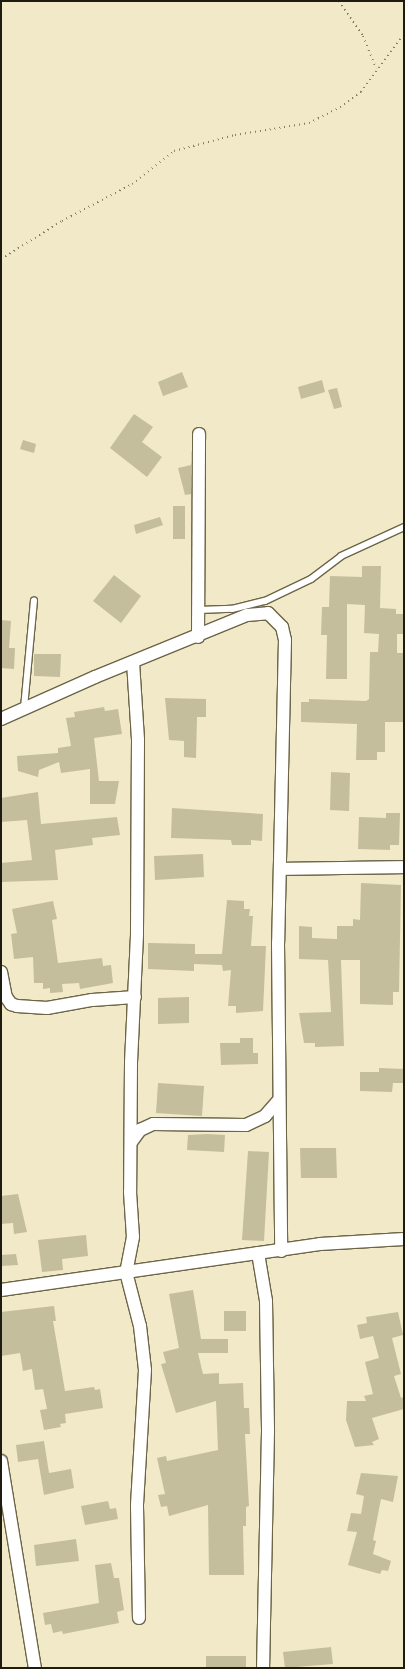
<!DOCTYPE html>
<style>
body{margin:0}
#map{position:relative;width:405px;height:1669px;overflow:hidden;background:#f1e9c7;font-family:Poppins,sans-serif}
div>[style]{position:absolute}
.building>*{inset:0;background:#c5be9d}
.path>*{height:2px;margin-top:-1px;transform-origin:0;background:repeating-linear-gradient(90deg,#837d67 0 1px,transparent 0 5px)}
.roads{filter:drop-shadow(1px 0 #6c6547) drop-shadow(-1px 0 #6c6547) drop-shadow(0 1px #6c6547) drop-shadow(0 -1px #6c6547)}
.lane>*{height:6px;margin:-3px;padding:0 3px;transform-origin:3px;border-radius:3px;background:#fff}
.street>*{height:12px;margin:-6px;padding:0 6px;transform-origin:6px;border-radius:6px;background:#fff}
span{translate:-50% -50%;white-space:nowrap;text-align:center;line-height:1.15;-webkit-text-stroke:4.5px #fff;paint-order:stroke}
.frame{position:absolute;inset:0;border:2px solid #1e1b0f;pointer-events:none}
</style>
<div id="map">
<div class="building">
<i style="clip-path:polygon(182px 372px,188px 387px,163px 396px,158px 382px)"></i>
<i style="clip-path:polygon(322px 380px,325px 392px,301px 399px,298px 387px)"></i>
<i style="clip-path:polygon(337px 388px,342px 407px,334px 409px,328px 390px)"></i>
<i style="clip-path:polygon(134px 414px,153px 427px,142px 442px,162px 457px,147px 477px,110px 448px)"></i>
<i style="clip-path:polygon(23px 440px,36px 444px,34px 453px,20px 449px)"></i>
<i style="clip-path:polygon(191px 465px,191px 494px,185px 495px,178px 468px)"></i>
<i style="clip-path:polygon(173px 506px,185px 506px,185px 539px,173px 539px)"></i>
<i style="clip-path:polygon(160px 517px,163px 525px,136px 534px,134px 525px)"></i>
<i style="clip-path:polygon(362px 566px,381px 566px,380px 608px,396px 609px,396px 614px,404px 614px,404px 634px,397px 634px,397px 653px,404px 653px,404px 722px,385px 722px,385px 752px,377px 752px,377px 760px,356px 760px,357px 724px,301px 722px,301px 702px,309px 702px,309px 699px,366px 701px,369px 699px,370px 652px,378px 652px,379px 634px,364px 633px,365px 605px,347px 604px,347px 679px,326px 679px,327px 635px,321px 635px,322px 607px,329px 607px,330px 576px,362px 577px)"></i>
<i style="clip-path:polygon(114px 575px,141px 596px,121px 623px,93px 601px)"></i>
<i style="clip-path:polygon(1px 620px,11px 621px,9px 648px,15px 648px,14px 669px,1px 668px)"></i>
<i style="clip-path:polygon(34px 654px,61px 654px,60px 677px,34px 676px)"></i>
<i style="clip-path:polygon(165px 698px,206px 699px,206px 717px,197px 717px,196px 758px,184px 757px,184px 741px,169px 740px)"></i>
<i style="clip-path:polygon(104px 707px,105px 711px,118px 709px,122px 734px,94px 738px,99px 781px,119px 781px,115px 804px,90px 804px,90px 769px,61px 773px,59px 762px,39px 770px,38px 777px,18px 771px,17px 756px,58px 753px,58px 748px,71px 746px,66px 718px,75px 717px,74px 712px)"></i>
<i style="clip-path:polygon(331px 772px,350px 773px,349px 811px,330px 810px)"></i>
<i style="clip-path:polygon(38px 792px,41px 824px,117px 817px,120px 835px,92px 838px,93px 845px,55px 850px,58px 880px,1px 882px,1px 863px,32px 860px,27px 820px,1px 822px,1px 798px)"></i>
<i style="clip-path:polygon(172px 808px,263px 814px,262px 841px,251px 840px,251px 845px,232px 845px,231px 840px,171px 838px)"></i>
<i style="clip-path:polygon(386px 813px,400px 813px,399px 845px,390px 845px,390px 850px,358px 849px,359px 817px,386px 818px)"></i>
<i style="clip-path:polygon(203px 854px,204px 877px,155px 880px,154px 856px)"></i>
<i style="clip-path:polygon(361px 883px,401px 885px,399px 992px,393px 992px,393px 1005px,360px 1004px,360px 960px,341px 960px,344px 1046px,315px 1047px,315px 1043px,304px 1043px,299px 1013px,331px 1012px,328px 960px,299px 959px,299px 926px,312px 927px,312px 938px,337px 939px,337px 926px,353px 926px,353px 919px,360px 920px)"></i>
<i style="clip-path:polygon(227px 900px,244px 901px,244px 909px,250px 909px,249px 916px,253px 916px,251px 946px,266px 946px,263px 1011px,236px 1013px,236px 1006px,228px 1006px,231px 970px,223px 971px,222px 965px,194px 964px,194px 971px,148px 969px,148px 943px,195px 944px,195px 954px,222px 954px)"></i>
<i style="clip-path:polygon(53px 901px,57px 919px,52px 920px,58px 963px,102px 958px,103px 966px,111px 965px,113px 983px,80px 989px,79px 983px,62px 984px,63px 992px,50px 993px,50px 988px,43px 989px,43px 983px,34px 983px,33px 957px,14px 959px,11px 934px,17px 933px,12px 909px)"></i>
<i style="clip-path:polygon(189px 997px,189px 1023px,158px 1024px,158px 998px)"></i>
<i style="clip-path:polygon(240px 1038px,253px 1038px,253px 1053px,258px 1053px,258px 1064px,221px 1065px,220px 1043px,240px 1043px)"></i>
<i style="clip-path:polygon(379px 1068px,404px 1069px,404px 1083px,393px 1083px,392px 1092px,360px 1091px,360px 1072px,379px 1072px)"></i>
<i style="clip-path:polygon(158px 1083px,204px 1086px,202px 1116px,156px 1113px)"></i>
<i style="clip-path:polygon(207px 1134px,225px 1135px,224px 1152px,187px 1150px,188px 1135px)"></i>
<i style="clip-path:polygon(300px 1148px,336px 1148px,337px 1178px,301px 1178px)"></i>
<i style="clip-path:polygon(248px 1151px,269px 1152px,264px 1241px,242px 1240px)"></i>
<i style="clip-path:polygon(18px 1194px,27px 1232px,14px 1234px,13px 1223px,1px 1224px,1px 1196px)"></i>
<i style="clip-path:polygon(86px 1235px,88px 1256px,62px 1259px,63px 1270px,42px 1272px,38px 1240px)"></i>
<i style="clip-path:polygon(16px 1254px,18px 1265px,1px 1266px,1px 1255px)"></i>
<i style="clip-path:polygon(193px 1290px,201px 1339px,228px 1339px,228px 1353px,198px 1353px,203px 1374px,219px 1373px,219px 1384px,243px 1383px,244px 1408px,249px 1408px,250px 1434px,245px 1434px,249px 1506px,246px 1507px,246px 1526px,243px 1526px,244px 1575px,209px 1575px,208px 1505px,169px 1516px,167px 1506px,161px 1507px,158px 1495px,165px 1494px,157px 1458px,166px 1456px,167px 1461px,218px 1450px,216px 1401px,176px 1413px,161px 1364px,166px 1363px,163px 1352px,179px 1348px,169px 1294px)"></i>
<i style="clip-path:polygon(54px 1306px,56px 1321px,53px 1321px,65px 1391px,94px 1387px,95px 1390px,100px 1389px,103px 1408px,65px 1414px,66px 1423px,60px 1424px,61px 1427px,44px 1430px,40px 1410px,47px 1409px,43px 1389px,35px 1390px,32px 1369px,23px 1371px,20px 1353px,1px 1356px,1px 1312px)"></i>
<i style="clip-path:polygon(224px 1311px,246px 1311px,246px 1331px,224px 1331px)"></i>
<i style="clip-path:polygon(398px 1312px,403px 1335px,392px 1338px,401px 1374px,394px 1376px,401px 1398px,404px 1397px,404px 1409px,372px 1418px,379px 1439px,372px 1442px,374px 1445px,355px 1447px,346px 1420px,347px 1401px,366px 1401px,364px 1396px,373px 1394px,365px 1362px,379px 1358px,373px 1336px,360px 1339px,357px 1325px,367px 1323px,366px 1317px)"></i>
<i style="clip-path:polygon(44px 1441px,49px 1473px,71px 1469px,74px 1488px,44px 1495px,38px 1459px,18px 1462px,16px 1445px)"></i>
<i style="clip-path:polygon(361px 1473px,398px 1476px,393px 1502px,381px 1499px,373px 1540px,376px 1541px,373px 1554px,391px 1561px,388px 1571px,382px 1570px,380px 1574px,348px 1565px,357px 1532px,347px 1531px,351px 1513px,361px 1514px,364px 1496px,356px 1494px)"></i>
<i style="clip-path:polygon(108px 1501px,110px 1509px,116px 1508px,118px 1519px,85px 1525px,81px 1506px)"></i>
<i style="clip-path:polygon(76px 1539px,79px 1561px,36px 1566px,34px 1545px)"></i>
<i style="clip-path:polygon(111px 1563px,114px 1578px,119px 1578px,124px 1610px,117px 1612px,119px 1623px,63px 1634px,62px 1631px,53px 1633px,51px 1624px,45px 1625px,43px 1613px,99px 1603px,95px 1565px)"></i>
<i style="clip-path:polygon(331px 1647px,333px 1664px,285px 1668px,283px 1652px)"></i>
<i style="clip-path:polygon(206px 1656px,246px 1656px,246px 1668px,206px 1668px)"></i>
</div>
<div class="path">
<i style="left:339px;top:1px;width:42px;rotate:55.6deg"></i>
<i style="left:363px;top:36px;width:35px;rotate:68deg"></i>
<i style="left:1px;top:259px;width:72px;rotate:-31.9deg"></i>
<i style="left:62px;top:221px;width:79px;rotate:-27.9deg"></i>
<i style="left:132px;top:184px;width:53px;rotate:-38.2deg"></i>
<i style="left:174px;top:151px;width:63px;rotate:-14.7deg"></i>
<i style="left:235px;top:135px;width:75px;rotate:-9.2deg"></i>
<i style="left:309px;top:123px;width:35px;rotate:-27deg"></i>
<i style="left:340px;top:107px;width:26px;rotate:-36deg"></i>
<i style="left:361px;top:92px;width:69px;rotate:-53.3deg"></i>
</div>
<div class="roads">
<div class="lane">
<i style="left:198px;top:610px;width:34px;rotate:-2deg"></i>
<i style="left:232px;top:609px;width:34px;rotate:-14deg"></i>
<i style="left:265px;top:601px;width:51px;rotate:-25.6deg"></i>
<i style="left:311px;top:579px;width:38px;rotate:-37deg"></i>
<i style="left:341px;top:556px;width:69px;rotate:-24.7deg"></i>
<i style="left:24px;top:708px;width:108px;rotate:-84.7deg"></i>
</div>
<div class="street">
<i style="left:198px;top:637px;width:203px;rotate:-89.7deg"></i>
<i style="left:133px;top:662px;width:78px;rotate:86.3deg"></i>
<i style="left:138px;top:740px;width:195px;rotate:90.3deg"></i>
<i style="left:137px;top:935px;width:128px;rotate:92.7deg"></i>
<i style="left:131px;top:1063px;width:129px;rotate:90.4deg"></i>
<i style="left:130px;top:1192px;width:45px;rotate:86.2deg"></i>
<i style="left:133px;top:1237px;width:36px;rotate:101deg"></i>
<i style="left:126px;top:1272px;width:56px;rotate:75.5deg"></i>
<i style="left:140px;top:1326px;width:44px;rotate:83.5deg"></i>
<i style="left:145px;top:1370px;width:136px;rotate:93.4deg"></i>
<i style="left:137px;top:1506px;width:112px;rotate:89deg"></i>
<i style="left:1px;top:719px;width:103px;rotate:-24.1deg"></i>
<i style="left:95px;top:677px;width:164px;rotate:-22.2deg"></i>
<i style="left:247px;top:615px;width:21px;rotate:-5deg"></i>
<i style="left:268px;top:613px;width:20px;rotate:45deg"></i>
<i style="left:282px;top:627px;width:13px;rotate:77deg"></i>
<i style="left:285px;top:640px;width:303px;rotate:91.3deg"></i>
<i style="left:278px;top:943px;width:308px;rotate:89.4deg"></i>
<i style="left:281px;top:869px;width:123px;rotate:-0.9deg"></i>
<i style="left:1px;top:972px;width:25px;rotate:79deg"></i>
<i style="left:6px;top:997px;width:9px;rotate:54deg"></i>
<i style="left:11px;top:1004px;width:6px;rotate:18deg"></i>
<i style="left:17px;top:1006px;width:30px;rotate:4deg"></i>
<i style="left:47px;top:1008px;width:46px;rotate:-10.1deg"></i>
<i style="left:92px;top:1000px;width:43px;rotate:-4deg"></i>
<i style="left:132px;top:1141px;width:14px;rotate:-54deg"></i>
<i style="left:140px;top:1130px;width:14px;rotate:-25deg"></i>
<i style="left:153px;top:1124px;width:93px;rotate:0.6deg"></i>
<i style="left:246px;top:1125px;width:21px;rotate:-25deg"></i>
<i style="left:265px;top:1116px;width:21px;rotate:-49deg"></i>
<i style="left:258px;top:1253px;width:49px;rotate:80.5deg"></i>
<i style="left:266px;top:1301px;width:131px;rotate:89.1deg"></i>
<i style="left:268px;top:1432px;width:236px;rotate:91.2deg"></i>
<i style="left:1px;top:1290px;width:322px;rotate:-8.2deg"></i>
<i style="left:320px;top:1244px;width:84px;rotate:-3.4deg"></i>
<i style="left:1px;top:1461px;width:210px;rotate:80.7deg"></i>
</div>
</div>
<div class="frame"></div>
</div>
